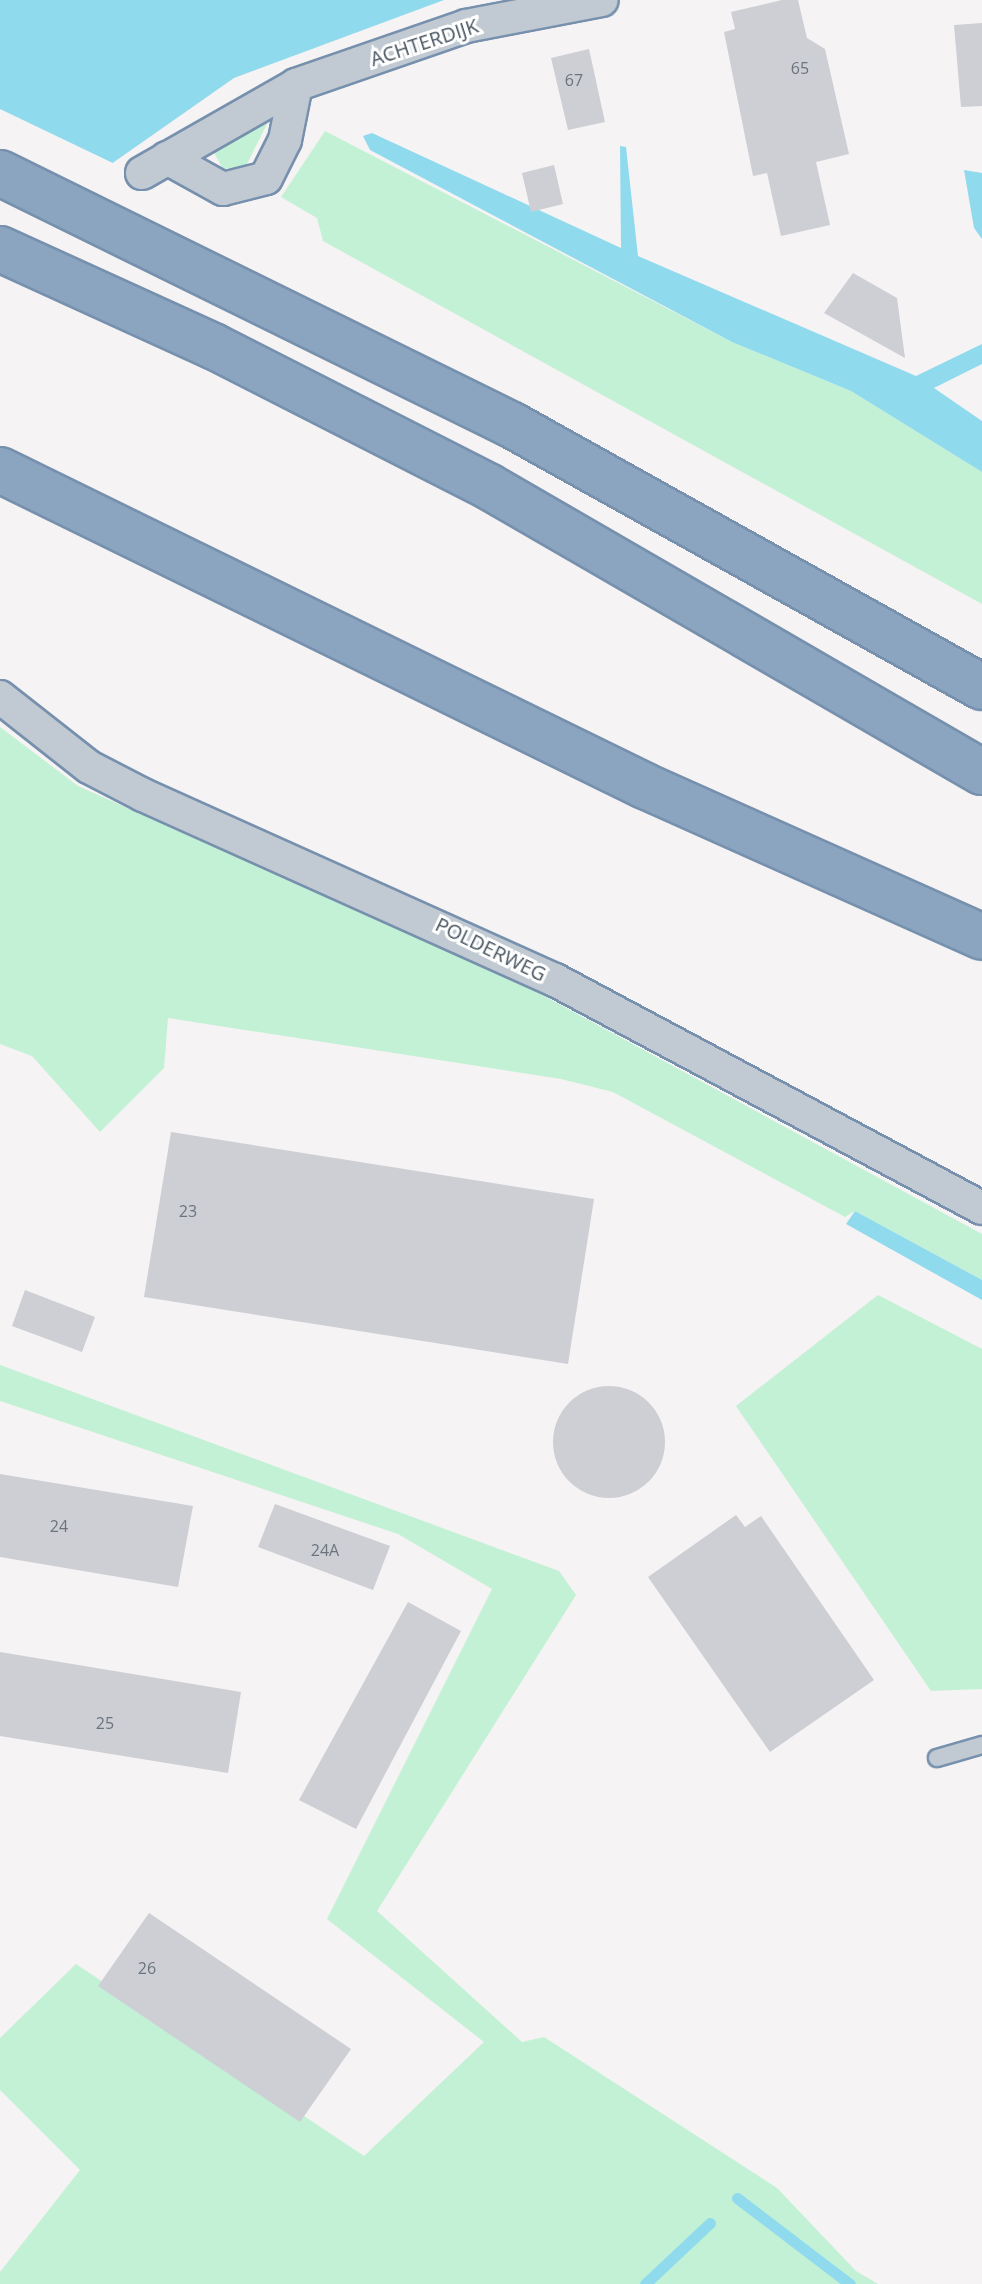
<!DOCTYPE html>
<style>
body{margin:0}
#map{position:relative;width:982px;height:2284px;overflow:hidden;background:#f5f3f3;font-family:"Open Sans",sans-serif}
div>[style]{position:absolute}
.green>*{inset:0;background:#c3f1d5}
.water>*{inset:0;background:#90daee}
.pier>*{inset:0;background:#f5f3f3}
.stream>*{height:11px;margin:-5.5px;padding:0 5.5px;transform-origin:5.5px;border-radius:5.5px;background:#90daee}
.building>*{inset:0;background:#cdcfd5}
.round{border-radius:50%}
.roads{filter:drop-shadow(2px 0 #7690ad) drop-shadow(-2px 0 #7690ad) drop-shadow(0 2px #7690ad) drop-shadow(0 -2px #7690ad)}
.lane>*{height:16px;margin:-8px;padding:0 8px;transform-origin:8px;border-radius:8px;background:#c1cad2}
.street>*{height:32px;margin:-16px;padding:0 16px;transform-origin:16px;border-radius:16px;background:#c1cad2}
.highway>*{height:44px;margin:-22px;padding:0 22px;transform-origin:22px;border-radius:22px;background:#8ba5c1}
span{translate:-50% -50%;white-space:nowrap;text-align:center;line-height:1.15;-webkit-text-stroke:6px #fff;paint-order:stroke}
.number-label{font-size:16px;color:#6b747e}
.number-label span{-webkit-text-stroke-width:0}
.street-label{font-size:20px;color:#4a5661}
</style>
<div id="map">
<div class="green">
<i style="clip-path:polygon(273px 112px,246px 166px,223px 169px,212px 149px)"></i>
<i style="clip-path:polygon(325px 131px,732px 342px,851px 391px,982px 472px,982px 604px,323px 241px,317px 218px,281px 197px)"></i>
<i style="clip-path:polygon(0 727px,78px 786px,535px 991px,982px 1234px,982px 1280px,855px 1211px,845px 1217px,613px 1092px,561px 1079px,168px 1018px,164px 1068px,100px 1132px,32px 1056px,0 1044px)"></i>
<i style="clip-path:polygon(878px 1295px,982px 1349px,982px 1689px,931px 1691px,736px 1406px)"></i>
<i style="clip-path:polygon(0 1365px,559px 1571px,576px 1595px,377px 1911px,522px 2042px,544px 2037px,777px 2188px,856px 2271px,878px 2284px,0 2284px,0 2272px,80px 2170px,0 2090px,0 2038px,76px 1964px,364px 2156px,484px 2042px,327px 1919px,492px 1589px,398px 1534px,0 1401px)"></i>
</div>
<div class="water">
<i style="clip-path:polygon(0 0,444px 0,234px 78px,104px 169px,74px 181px,0 263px)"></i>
<i style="clip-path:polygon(372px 133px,621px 248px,620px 146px,626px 147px,638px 256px,916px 376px,982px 344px,982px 364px,934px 388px,982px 421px,982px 472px,851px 391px,732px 342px,370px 150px,363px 136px)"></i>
<i style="clip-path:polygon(964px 170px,982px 173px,982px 239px,974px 228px)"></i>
<i style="clip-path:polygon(855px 1211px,982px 1280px,982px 1300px,846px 1224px)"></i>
</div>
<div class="pier">
<i style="clip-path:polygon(0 109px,117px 165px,77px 184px,0 267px)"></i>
</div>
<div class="stream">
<i style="left:737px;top:2198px;width:142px;rotate:37.3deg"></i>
<i style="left:645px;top:2284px;width:89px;rotate:-43.2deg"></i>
</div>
<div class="building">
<i style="clip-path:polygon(782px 0,798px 0,807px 38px,825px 49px,849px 154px,816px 162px,830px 225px,781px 236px,767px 173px,753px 176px,724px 32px,735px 29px,731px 12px)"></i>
<i style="clip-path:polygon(982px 23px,982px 106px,961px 107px,954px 25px)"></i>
<i style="clip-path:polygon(589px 49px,605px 122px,568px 130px,551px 58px)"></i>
<i style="clip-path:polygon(554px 165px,563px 204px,531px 212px,522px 173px)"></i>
<i style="clip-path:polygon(853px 273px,897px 298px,905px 358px,824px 313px)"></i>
<i style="clip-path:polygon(171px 1132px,594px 1199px,568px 1364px,144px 1297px)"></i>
<i style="clip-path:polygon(25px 1290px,95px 1317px,82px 1352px,12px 1326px)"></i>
<i class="round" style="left:553px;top:1386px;width:112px;height:112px"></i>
<i style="clip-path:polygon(0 1474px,193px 1506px,178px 1587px,0 1557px)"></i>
<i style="clip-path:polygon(275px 1504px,390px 1546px,373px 1590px,258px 1547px)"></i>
<i style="clip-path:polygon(736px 1515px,745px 1527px,761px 1516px,874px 1680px,770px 1752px,648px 1577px)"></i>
<i style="clip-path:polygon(408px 1602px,461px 1631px,356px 1829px,299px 1800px)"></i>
<i style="clip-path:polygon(0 1652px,241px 1692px,228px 1773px,0 1736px)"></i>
<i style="clip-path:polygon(149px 1913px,351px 2049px,300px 2122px,98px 1986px)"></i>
</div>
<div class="roads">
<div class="lane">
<i style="left:937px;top:1758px;width:47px;rotate:-16.1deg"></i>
</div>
<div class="street">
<i style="left:167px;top:158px;width:64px;rotate:29deg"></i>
<i style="left:223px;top:189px;width:44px;rotate:-14.3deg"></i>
<i style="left:266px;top:178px;width:42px;rotate:-63.4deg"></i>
<i style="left:285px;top:140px;width:56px;rotate:-78.7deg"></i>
<i style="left:142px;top:173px;width:177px;rotate:-29.7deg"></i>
<i style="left:296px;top:85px;width:180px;rotate:-19.1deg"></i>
<i style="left:466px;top:26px;width:138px;rotate:-10.8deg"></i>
<i style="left:0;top:697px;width:113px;rotate:38.2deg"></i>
<i style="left:89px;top:767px;width:61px;rotate:27.4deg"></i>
<i style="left:143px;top:795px;width:452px;rotate:24.2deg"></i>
<i style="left:555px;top:980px;width:484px;rotate:28.1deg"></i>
</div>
<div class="highway">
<i style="left:0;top:173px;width:571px;rotate:26.21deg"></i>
<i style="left:512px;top:425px;width:538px;rotate:29.14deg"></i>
<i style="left:0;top:249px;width:236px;rotate:24.5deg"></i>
<i style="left:215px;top:347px;width:306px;rotate:27deg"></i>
<i style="left:488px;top:486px;width:571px;rotate:30.07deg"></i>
<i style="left:0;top:470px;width:718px;rotate:26.1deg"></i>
<i style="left:645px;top:786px;width:369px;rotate:24.1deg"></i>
</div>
</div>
<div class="number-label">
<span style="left:800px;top:68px">65</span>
<span style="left:574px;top:80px">67</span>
<span style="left:188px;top:1211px">23</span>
<span style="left:59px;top:1526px">24</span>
<span style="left:325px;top:1550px">24A</span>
<span style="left:105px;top:1723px">25</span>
<span style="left:147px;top:1968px">26</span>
</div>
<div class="street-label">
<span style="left:424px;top:42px;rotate:-18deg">ACHTERDIJK</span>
<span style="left:491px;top:949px;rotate:26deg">POLDERWEG</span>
</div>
</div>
